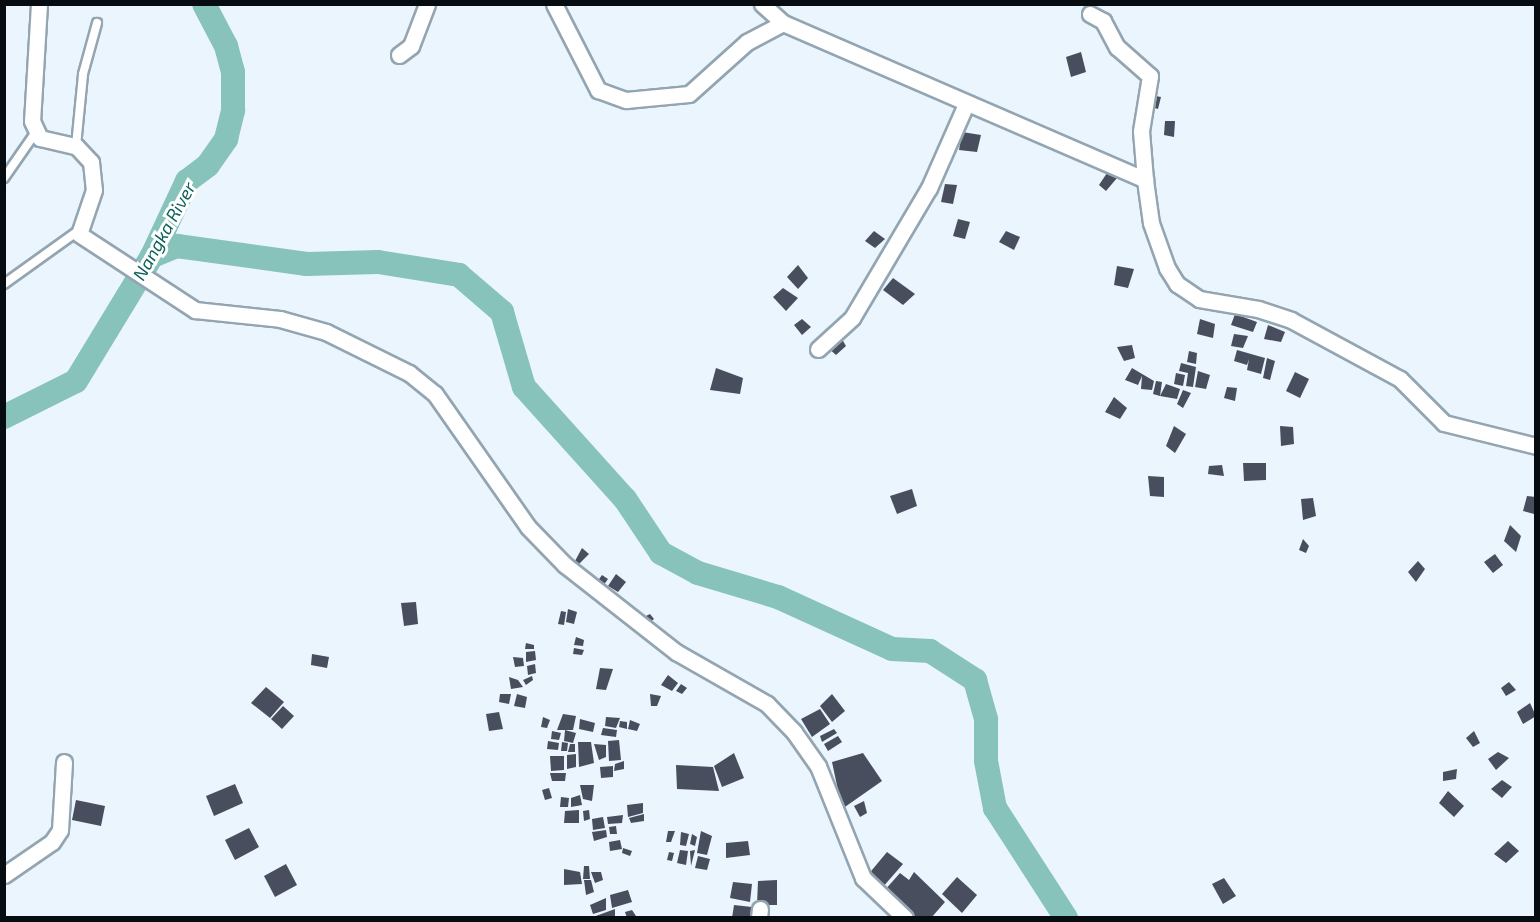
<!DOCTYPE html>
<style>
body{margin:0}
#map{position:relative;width:1540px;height:922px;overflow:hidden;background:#eaf5fe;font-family:"Exo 2",sans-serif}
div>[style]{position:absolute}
.river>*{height:24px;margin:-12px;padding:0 12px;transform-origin:12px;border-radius:12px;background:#87c3ba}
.building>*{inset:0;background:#484e5d}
.roads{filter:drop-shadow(2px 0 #93a5b1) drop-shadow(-2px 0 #93a5b1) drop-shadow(0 2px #93a5b1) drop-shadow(0 -2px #93a5b1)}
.service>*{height:8px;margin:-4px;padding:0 4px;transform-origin:4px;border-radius:4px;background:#fff}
.minor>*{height:15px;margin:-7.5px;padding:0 7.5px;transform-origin:7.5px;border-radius:7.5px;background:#fff}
span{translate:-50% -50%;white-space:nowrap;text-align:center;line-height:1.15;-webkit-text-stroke:6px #fff;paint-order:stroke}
.water-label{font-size:18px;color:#0e6159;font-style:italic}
.frame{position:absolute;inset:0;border:6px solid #070c11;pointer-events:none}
</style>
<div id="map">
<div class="river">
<i style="left:152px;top:256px;width:27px;rotate:-22deg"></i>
<i style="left:177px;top:246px;width:131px;rotate:7.9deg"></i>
<i style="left:307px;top:264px;width:71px;rotate:-1.6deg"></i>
<i style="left:378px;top:262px;width:82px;rotate:9.1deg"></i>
<i style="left:459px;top:275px;width:57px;rotate:40.7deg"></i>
<i style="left:502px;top:312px;width:78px;rotate:73.7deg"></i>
<i style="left:524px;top:387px;width:151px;rotate:48deg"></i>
<i style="left:625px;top:499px;width:65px;rotate:56.3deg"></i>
<i style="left:661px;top:553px;width:42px;rotate:28.4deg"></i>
<i style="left:698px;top:573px;width:84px;rotate:16.7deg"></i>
<i style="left:778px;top:597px;width:125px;rotate:24.5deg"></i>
<i style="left:892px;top:649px;width:38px;rotate:3deg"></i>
<i style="left:930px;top:651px;width:54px;rotate:32.8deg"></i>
<i style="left:975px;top:680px;width:41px;rotate:74.2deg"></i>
<i style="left:986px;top:719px;width:42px;rotate:90deg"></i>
<i style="left:986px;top:761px;width:48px;rotate:79.2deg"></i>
<i style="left:995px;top:808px;width:131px;rotate:57.2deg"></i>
<i style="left:4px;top:417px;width:80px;rotate:-26.6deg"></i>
<i style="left:76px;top:381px;width:146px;rotate:-58.7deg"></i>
<i style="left:152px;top:256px;width:83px;rotate:-65deg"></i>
<i style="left:187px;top:181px;width:26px;rotate:-37deg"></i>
<i style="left:208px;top:165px;width:32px;rotate:-55deg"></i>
<i style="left:226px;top:139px;width:30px;rotate:-76deg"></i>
<i style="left:233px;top:110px;width:38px;rotate:-90deg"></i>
<i style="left:233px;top:72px;width:27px;rotate:-105deg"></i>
<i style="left:226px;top:46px;width:47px;rotate:-117.6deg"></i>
</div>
<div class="building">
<i style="clip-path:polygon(1081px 52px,1086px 72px,1071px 77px,1066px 57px)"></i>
<i style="clip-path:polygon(1150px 95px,1161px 97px,1158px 109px,1148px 106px)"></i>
<i style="clip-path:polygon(1165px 121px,1175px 121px,1174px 137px,1164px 135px)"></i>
<i style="clip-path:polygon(962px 132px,981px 135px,977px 152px,959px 150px)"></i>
<i style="clip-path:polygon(1109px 170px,1117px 178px,1106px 191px,1099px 185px)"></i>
<i style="clip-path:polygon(945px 184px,957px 185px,953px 204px,941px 202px)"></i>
<i style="clip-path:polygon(958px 219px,970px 222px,965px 239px,953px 236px)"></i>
<i style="clip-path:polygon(874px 231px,885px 239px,875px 248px,865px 241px)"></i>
<i style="clip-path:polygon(1006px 231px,1020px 237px,1014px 250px,999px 242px)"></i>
<i style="clip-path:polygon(798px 265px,808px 278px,798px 289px,787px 277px)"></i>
<i style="clip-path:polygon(1117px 266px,1134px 269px,1128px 288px,1114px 285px)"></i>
<i style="clip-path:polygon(893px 278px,915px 294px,903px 305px,883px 290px)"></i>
<i style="clip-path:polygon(783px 288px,798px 298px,786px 311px,773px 297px)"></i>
<i style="clip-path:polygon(1235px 314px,1257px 322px,1253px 332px,1231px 325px)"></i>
<i style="clip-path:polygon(802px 319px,811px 327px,802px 335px,794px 325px)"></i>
<i style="clip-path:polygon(1200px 319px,1215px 324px,1213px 338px,1197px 334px)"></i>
<i style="clip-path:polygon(1268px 325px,1285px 332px,1281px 342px,1264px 339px)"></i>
<i style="clip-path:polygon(839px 334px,846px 346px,836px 355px,827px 347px)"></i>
<i style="clip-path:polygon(1234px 334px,1248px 336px,1243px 348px,1231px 346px)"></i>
<i style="clip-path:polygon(1132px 345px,1135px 358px,1124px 361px,1117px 347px)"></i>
<i style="clip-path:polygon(1237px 350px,1265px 358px,1261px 374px,1247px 370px,1249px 359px,1247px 365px,1234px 361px)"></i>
<i style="clip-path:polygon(1189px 351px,1197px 353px,1196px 364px,1187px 362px)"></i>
<i style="clip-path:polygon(1267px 358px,1275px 361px,1270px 380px,1263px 378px)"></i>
<i style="clip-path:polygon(1181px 363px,1196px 367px,1193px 387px,1186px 386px,1188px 373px,1179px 371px)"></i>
<i style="clip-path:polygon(716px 368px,743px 378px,740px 394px,710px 390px)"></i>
<i style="clip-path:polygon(1132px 368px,1154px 381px,1152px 390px,1141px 389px,1142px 376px,1138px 385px,1125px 380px)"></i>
<i style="clip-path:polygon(1198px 371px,1210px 375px,1206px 389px,1195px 387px)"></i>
<i style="clip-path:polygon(1295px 372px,1309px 379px,1300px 398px,1286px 391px)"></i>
<i style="clip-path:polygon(1176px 373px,1185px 375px,1183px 386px,1174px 384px)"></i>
<i style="clip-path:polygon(1156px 381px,1162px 382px,1160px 396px,1166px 384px,1180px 389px,1177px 399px,1160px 396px,1153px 394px)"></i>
<i style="clip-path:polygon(1227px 387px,1237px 388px,1235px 401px,1224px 398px)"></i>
<i style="clip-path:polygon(1183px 390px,1191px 393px,1183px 408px,1177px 404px)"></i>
<i style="clip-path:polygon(1114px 397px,1127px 408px,1120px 419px,1105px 412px)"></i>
<i style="clip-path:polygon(1174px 426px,1186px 434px,1175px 453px,1166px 446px)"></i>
<i style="clip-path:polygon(1280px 426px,1293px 427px,1294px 444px,1281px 446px)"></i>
<i style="clip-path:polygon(1243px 463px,1266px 463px,1266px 480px,1244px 481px)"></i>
<i style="clip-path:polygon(1222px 465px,1224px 476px,1208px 474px,1209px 466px)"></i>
<i style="clip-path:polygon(1148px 476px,1164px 477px,1164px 497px,1150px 496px)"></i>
<i style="clip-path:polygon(912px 489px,917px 506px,897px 514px,890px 496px)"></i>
<i style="clip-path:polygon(1527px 496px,1536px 497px,1534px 514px,1523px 511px)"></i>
<i style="clip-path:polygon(1313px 498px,1316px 516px,1303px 520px,1301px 499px)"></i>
<i style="clip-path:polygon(1510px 525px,1521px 536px,1516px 552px,1504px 541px)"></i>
<i style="clip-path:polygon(1303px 539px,1309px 546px,1306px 553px,1299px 550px)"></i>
<i style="clip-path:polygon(582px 548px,589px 554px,579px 564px,575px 561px)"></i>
<i style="clip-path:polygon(1495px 554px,1503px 565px,1493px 573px,1484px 562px)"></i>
<i style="clip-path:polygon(1418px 561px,1425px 569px,1416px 582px,1408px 572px)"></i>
<i style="clip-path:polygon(616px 574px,626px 582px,618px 592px,608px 586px)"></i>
<i style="clip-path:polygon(602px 575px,608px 579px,603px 586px,597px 582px)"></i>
<i style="clip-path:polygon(416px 602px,418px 624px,404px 626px,401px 603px)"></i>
<i style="clip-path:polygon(568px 609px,577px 612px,574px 624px,566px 622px)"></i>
<i style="clip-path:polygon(561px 611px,566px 612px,564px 625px,558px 624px)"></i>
<i style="clip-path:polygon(650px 614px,654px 619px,648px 624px,642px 618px)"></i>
<i style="clip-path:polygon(576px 637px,584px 640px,583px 646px,574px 645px)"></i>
<i style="clip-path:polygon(526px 643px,534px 645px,534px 649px,525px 649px)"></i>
<i style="clip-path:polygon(574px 648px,584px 650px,582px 655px,573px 654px)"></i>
<i style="clip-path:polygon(535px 651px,536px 660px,526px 662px,526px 652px)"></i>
<i style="clip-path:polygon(312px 654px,329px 657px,327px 668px,311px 665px)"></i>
<i style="clip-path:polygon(513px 657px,523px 658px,524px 666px,515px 667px)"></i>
<i style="clip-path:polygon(535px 664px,536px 673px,528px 675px,527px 666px)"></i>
<i style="clip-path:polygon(600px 668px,613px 669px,606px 690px,596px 689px)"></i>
<i style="clip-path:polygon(668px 675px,678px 683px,672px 691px,661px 685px)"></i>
<i style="clip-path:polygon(532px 676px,533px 680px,526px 685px,523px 680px)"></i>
<i style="clip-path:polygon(509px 677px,518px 680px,523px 687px,511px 689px)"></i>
<i style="clip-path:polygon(1509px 682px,1516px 690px,1506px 696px,1501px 688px)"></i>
<i style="clip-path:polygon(681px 684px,687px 688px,682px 694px,676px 691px)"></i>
<i style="clip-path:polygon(266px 687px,284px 702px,270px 718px,251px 703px)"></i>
<i style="clip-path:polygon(500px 694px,511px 694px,509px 704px,499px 702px)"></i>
<i style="clip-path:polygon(517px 694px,527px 697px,525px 708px,514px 706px)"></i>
<i style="clip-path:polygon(650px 694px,661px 696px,657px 706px,651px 706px)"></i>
<i style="clip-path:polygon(832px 694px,845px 711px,832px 722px,820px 706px)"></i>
<i style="clip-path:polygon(1530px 703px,1536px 716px,1523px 724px,1517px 712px)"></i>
<i style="clip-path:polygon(283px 706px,294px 716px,282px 729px,271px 719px)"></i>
<i style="clip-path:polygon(820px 709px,830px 724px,812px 737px,801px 719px)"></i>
<i style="clip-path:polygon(499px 712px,503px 729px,489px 731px,486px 714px)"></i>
<i style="clip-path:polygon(563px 714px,576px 716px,573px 730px,557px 730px)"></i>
<i style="clip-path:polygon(543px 717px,550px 720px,547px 728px,541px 727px)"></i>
<i style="clip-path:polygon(606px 717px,620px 718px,616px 728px,605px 726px)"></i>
<i style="clip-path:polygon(580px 719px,595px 723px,593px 732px,579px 729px)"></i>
<i style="clip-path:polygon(630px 720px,640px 724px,637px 731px,628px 729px)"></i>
<i style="clip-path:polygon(620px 721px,627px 722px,627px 729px,619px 727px)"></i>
<i style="clip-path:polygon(603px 728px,617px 730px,616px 737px,601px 735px)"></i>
<i style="clip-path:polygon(834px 729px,837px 733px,822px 742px,820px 736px)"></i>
<i style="clip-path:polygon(565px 730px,576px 733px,573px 743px,564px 741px)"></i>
<i style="clip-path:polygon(552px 731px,561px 733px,559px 740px,551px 739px)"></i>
<i style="clip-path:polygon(1474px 731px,1480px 743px,1473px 747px,1466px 738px)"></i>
<i style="clip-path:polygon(838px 736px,842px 742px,828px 751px,824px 744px)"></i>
<i style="clip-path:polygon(619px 740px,621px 760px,609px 761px,608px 741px)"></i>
<i style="clip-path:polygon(548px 741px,559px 743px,558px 750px,547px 749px)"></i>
<i style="clip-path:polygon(562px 742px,568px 743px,567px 751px,561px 751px)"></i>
<i style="clip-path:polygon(578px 742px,591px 742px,594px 763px,579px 767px)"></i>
<i style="clip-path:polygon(570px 744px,575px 744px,575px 752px,568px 752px)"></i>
<i style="clip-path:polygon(594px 744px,606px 745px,606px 757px,599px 760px)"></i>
<i style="clip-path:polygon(1498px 752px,1509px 758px,1496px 770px,1488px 759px)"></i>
<i style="clip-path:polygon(734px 753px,744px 778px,722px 787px,714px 766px)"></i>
<i style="clip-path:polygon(863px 753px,882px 781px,842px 809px,832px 762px)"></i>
<i style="clip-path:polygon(576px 754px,576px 767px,567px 769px,567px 755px)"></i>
<i style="clip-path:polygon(550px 756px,564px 756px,564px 770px,551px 771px)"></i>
<i style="clip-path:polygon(624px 761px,624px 769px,614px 771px,615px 764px)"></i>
<i style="clip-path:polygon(676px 765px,713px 767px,719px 791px,677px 789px)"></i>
<i style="clip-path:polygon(613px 766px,613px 777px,601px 778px,600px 767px)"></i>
<i style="clip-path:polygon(1457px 769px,1456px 779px,1443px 781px,1443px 772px)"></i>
<i style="clip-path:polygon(550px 773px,566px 773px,565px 781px,552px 781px)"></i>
<i style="clip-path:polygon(1502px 780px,1512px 787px,1502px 798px,1491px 789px)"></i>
<i style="clip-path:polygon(235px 784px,243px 803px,214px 816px,206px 796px)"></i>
<i style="clip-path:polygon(580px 785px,594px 785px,592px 801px,583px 799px)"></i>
<i style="clip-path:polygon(549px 788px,552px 798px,545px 800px,542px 790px)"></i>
<i style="clip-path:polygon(1448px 791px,1464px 806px,1454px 817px,1439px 803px)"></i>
<i style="clip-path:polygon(580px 795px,582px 805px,571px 807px,571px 798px)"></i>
<i style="clip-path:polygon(561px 797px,569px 798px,568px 807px,560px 807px)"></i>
<i style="clip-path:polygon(76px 800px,105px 806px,101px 826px,72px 820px)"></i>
<i style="clip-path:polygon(864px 801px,867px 813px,860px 817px,854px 806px)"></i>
<i style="clip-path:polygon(643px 803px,643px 813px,628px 817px,627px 805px)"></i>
<i style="clip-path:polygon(579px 810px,579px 823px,564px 823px,565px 811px)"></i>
<i style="clip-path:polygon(589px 810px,590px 819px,584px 821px,583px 811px)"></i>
<i style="clip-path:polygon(644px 814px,644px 821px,631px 823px,629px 818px)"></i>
<i style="clip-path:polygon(623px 815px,622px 823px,608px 824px,607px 817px)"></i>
<i style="clip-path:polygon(603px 817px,605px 828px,593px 830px,592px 819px)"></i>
<i style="clip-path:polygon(616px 826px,617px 834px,610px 834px,609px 827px)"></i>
<i style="clip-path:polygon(249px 828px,259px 847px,235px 860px,225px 840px)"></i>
<i style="clip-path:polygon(606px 830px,607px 837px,594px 841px,592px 832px)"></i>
<i style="clip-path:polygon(668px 831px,675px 831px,671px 842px,666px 842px)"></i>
<i style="clip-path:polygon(701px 831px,712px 836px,707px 855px,697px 853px)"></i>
<i style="clip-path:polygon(681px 832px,689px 834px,686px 846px,680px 845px)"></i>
<i style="clip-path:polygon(692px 834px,697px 837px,695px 846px,690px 844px)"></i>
<i style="clip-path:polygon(620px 840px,622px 849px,610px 851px,609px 842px)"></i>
<i style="clip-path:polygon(748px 841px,750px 855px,726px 858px,726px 843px)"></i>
<i style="clip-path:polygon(1508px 841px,1519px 851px,1506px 863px,1494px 854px)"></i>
<i style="clip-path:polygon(623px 848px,632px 851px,630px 856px,622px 853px)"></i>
<i style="clip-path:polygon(680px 850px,688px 851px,686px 865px,677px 863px)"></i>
<i style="clip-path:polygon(695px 850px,691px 866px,690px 851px)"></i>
<i style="clip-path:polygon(669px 852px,674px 853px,672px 861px,667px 860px)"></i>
<i style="clip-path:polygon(887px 852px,903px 864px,882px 888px,867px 876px)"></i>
<i style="clip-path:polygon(698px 856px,710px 859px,707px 870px,695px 868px)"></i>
<i style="clip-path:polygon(286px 864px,297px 885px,275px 897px,264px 876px)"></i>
<i style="clip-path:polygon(584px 866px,589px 866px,590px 879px,583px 879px)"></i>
<i style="clip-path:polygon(564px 869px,580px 872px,582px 884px,564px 885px)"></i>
<i style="clip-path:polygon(591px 872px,601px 872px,603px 880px,595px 883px)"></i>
<i style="clip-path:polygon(914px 872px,945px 902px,931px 918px,911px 918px,884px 891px,900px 873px,909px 880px)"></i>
<i style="clip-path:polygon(957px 877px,977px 895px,962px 913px,942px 894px)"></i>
<i style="clip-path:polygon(1224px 878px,1236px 896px,1223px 904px,1212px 884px)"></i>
<i style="clip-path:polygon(584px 880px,591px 880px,594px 892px,586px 895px)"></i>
<i style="clip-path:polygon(777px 880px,777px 905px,757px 905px,758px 881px)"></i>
<i style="clip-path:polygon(733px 882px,752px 884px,750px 902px,730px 898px)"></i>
<i style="clip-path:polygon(628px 890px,632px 902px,612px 908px,610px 895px)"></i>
<i style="clip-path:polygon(606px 898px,606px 910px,593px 914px,590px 905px)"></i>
<i style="clip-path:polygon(734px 905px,752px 907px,750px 918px,732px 918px)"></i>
<i style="clip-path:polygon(615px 909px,615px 918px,593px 918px,593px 917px)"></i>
<i style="clip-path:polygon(632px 910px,636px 916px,627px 918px,625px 912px)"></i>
</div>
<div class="roads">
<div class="service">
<i style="left:76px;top:146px;width:72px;rotate:-84.4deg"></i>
<i style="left:83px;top:74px;width:53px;rotate:-74.6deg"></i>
<i style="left:4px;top:178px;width:56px;rotate:-55.2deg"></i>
<i style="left:4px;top:284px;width:91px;rotate:-35.6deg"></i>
</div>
<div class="minor">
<i style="left:39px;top:4px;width:117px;rotate:93.4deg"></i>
<i style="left:32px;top:121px;width:19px;rotate:65deg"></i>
<i style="left:40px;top:138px;width:37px;rotate:13deg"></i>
<i style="left:76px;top:146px;width:22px;rotate:47deg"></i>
<i style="left:91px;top:162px;width:28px;rotate:84deg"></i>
<i style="left:94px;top:190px;width:46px;rotate:108.8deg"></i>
<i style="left:79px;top:234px;width:139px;rotate:33.2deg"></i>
<i style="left:195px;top:310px;width:85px;rotate:6deg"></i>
<i style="left:280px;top:319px;width:48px;rotate:15.8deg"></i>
<i style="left:326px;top:332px;width:93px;rotate:26.3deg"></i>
<i style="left:409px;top:373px;width:33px;rotate:39deg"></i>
<i style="left:435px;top:394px;width:162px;rotate:55deg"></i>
<i style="left:528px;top:527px;width:53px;rotate:45.8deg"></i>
<i style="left:565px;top:565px;width:141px;rotate:38.1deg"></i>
<i style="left:676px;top:652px;width:105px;rotate:29.7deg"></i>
<i style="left:767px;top:704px;width:39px;rotate:46deg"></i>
<i style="left:794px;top:732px;width:42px;rotate:54.8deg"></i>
<i style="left:818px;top:766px;width:121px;rotate:68.1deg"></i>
<i style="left:863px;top:878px;width:58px;rotate:43.6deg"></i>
<i style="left:554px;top:4px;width:97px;rotate:62.9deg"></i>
<i style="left:598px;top:90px;width:30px;rotate:20deg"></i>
<i style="left:626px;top:100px;width:63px;rotate:-5.4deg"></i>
<i style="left:689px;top:94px;width:78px;rotate:-41.9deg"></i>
<i style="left:747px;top:42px;width:41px;rotate:-27.8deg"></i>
<i style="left:783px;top:23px;width:395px;rotate:23.4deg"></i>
<i style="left:1145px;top:180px;width:43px;rotate:82.1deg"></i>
<i style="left:1151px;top:223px;width:48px;rotate:70.4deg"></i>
<i style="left:1167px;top:268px;width:19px;rotate:58deg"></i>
<i style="left:1177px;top:284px;width:27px;rotate:34deg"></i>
<i style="left:1199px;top:299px;width:60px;rotate:9.6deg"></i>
<i style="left:1258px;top:309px;width:35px;rotate:18deg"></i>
<i style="left:1291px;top:320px;width:124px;rotate:28.4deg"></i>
<i style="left:1400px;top:379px;width:62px;rotate:45deg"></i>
<i style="left:1444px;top:423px;width:95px;rotate:14deg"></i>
<i style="left:762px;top:4px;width:28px;rotate:42deg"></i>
<i style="left:1090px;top:14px;width:15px;rotate:28deg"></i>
<i style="left:1103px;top:21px;width:30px;rotate:62deg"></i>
<i style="left:1117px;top:47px;width:44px;rotate:41.3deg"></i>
<i style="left:1150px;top:76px;width:56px;rotate:99.3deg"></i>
<i style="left:1141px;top:131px;width:49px;rotate:85.3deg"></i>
<i style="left:399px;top:55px;width:15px;rotate:-37deg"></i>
<i style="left:411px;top:46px;width:45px;rotate:-69.1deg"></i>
<i style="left:818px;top:349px;width:46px;rotate:-42.4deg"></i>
<i style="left:852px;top:318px;width:151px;rotate:-59.4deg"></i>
<i style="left:929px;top:188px;width:92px;rotate:-66.2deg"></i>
<i style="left:4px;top:875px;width:58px;rotate:-34.5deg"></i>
<i style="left:52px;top:842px;width:14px;rotate:-56deg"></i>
<i style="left:60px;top:830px;width:68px;rotate:-86.6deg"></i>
<i style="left:759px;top:918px;width:9px;rotate:-84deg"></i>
</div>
</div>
<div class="water-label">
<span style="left:164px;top:231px;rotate:-61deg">Nangka River</span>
</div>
<div class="frame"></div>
</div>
